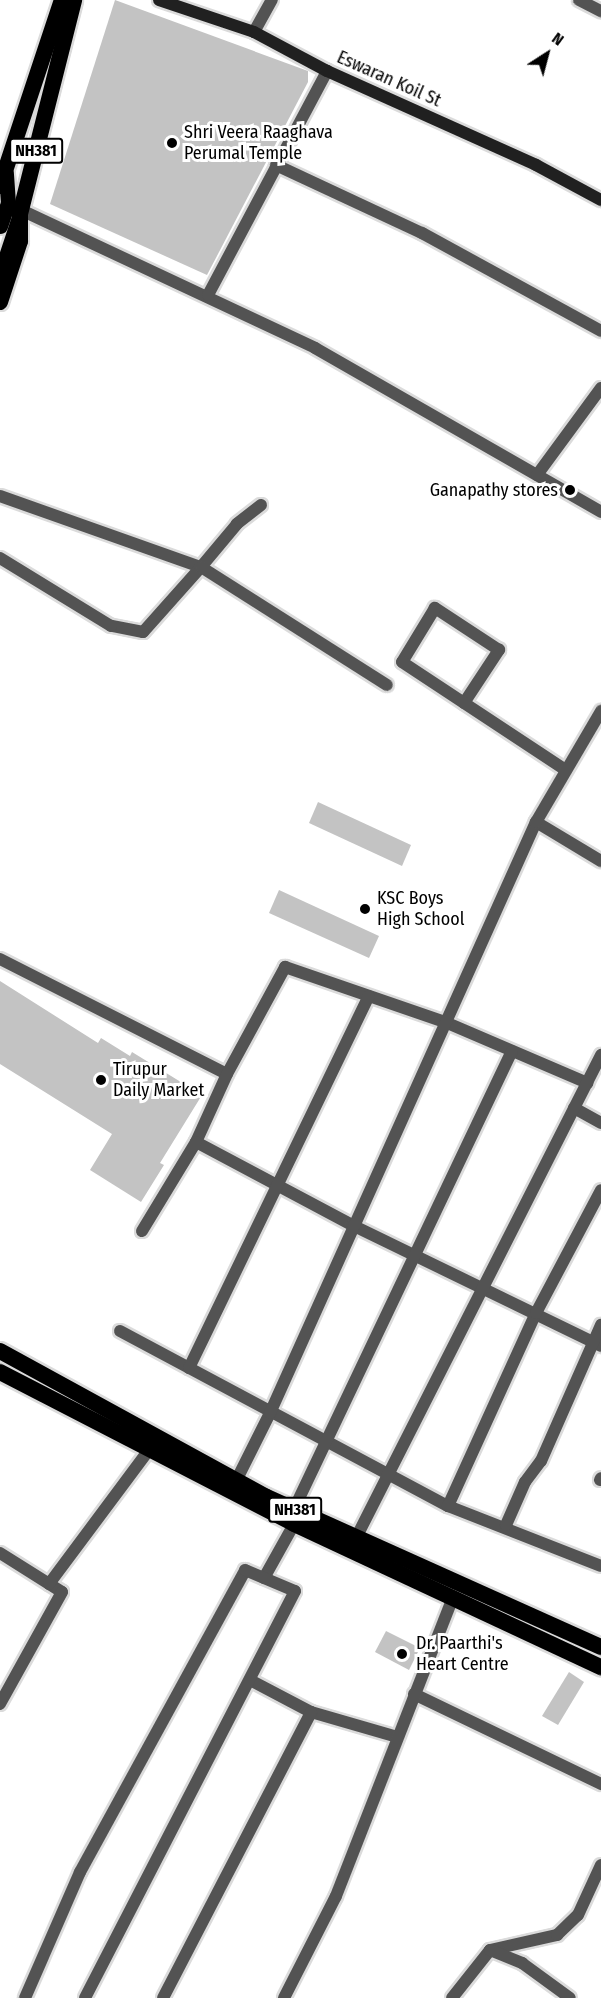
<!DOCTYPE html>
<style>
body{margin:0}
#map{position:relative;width:601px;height:1998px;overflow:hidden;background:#fff;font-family:"Fira Sans Condensed",sans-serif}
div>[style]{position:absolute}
.building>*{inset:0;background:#c3c3c3}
.roads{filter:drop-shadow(2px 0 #dbdbdb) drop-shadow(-2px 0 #dbdbdb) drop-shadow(0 2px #dbdbdb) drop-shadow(0 -2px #dbdbdb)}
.minor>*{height:12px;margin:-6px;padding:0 6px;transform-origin:6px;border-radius:6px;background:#535353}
.secondary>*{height:12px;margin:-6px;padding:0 6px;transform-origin:6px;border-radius:6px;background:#202020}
.primary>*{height:15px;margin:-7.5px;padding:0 7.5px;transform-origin:7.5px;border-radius:7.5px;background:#000}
.trunk>*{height:16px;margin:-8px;padding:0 8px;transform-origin:8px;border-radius:8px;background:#000}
.dots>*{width:16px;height:16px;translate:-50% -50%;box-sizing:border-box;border:3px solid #fff;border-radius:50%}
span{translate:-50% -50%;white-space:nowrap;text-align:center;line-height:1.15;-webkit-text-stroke:6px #fff;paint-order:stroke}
.shield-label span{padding:2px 4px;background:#fff;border:2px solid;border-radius:4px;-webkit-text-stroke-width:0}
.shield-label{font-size:16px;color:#000;font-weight:700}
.street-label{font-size:18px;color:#000}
.poi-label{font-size:18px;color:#000}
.left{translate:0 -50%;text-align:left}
.right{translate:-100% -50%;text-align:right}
.north{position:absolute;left:517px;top:24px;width:60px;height:60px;-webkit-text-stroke:4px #fff;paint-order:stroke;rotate:36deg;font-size:16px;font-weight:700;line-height:24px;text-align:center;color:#000}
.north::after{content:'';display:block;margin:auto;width:21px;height:27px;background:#000;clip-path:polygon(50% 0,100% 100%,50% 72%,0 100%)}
</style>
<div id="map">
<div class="building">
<i style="clip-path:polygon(115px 0,308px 71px,308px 82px,207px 275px,50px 204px)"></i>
<i style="clip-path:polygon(318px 802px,411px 845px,402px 866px,309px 823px)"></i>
<i style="clip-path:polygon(279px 890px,379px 936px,369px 958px,269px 913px)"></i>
<i style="clip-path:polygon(0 981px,98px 1043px,101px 1038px,130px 1056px,132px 1052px,202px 1095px,160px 1163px,164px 1165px,141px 1202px,90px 1170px,112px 1134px,0 1064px)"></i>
<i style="clip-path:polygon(386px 1631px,420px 1648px,409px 1670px,375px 1652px)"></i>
<i style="clip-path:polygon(569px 1672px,584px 1682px,558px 1725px,542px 1716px)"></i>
</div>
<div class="roads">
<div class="minor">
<i style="left:579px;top:0;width:25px;rotate:27deg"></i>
<i style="left:254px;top:32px;width:37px;rotate:-61deg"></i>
<i style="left:276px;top:165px;width:161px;rotate:25deg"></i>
<i style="left:422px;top:233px;width:204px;rotate:28.7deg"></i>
<i style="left:21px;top:210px;width:325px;rotate:25.1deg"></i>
<i style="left:315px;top:348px;width:330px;rotate:29.8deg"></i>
<i style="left:208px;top:295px;width:254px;rotate:-62deg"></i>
<i style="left:537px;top:475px;width:108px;rotate:-53.7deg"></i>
<i style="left:0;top:496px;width:213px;rotate:19.5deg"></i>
<i style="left:201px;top:567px;width:87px;rotate:131.7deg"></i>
<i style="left:143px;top:632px;width:33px;rotate:-169deg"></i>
<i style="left:111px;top:626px;width:130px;rotate:-148.5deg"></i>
<i style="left:261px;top:505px;width:31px;rotate:142deg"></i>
<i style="left:237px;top:524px;width:56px;rotate:129.9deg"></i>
<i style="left:201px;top:567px;width:220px;rotate:32.4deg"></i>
<i style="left:464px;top:703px;width:64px;rotate:-56.6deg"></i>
<i style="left:499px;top:650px;width:77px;rotate:-146.7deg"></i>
<i style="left:435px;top:608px;width:63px;rotate:121.4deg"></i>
<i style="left:402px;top:662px;width:196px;rotate:33.4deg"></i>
<i style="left:536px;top:822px;width:76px;rotate:31deg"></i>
<i style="left:0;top:959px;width:254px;rotate:26.9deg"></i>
<i style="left:227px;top:1074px;width:122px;rotate:-61.5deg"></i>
<i style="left:285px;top:967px;width:169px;rotate:19deg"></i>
<i style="left:445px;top:1022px;width:155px;rotate:23.2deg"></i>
<i style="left:227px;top:1074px;width:75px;rotate:114.5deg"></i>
<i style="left:196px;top:1142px;width:177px;rotate:28deg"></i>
<i style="left:352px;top:1225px;width:277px;rotate:25.9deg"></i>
<i style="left:574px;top:1108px;width:31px;rotate:29deg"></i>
<i style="left:142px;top:1231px;width:104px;rotate:-58.8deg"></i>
<i style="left:120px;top:1331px;width:372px;rotate:28.1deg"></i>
<i style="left:448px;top:1506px;width:164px;rotate:21.4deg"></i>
<i style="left:189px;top:1368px;width:413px;rotate:-64.2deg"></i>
<i style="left:600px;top:1480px;width:2px;rotate:-63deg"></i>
<i style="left:233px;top:1487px;width:83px;rotate:-63.4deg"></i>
<i style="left:270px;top:1413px;width:648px;rotate:-65.77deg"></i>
<i style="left:536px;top:822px;width:129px;rotate:-59.6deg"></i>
<i style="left:448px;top:1506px;width:212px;rotate:-65.5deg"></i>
<i style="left:536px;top:1313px;width:139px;rotate:-62.1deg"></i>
<i style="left:294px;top:1509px;width:507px;rotate:-64.55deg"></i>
<i style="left:506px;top:1525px;width:47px;rotate:-66.2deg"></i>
<i style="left:525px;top:1482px;width:26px;rotate:-53deg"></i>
<i style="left:541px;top:1461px;width:149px;rotate:-66.2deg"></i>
<i style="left:356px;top:1538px;width:542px;rotate:-63.1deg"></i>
<i style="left:0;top:1553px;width:73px;rotate:32.2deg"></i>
<i style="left:62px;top:1592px;width:128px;rotate:119deg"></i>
<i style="left:264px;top:1578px;width:62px;rotate:-60.9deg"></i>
<i style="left:49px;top:1584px;width:166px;rotate:-53.3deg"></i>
<i style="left:250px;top:1680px;width:69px;rotate:27.7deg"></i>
<i style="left:311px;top:1712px;width:90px;rotate:16.2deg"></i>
<i style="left:414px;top:1694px;width:208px;rotate:25.7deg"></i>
<i style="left:490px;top:1950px;width:69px;rotate:-12.6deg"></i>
<i style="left:557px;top:1935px;width:29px;rotate:-44deg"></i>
<i style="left:578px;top:1915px;width:55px;rotate:-65.3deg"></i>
<i style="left:25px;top:1998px;width:137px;rotate:-66.4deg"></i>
<i style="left:80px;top:1872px;width:344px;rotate:-61.3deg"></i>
<i style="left:245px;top:1570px;width:54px;rotate:22.8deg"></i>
<i style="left:295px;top:1591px;width:458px;rotate:117.3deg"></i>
<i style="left:163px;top:1998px;width:322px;rotate:-62.6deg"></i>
<i style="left:284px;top:1998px;width:114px;rotate:-63deg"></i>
<i style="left:336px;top:1896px;width:321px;rotate:-68.6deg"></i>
<i style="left:452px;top:1998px;width:61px;rotate:-51.6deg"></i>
<i style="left:490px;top:1950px;width:35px;rotate:22deg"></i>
<i style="left:522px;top:1963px;width:59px;rotate:36.1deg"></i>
</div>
<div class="secondary">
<i style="left:159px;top:0;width:100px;rotate:18.6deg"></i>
<i style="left:254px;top:32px;width:83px;rotate:28.1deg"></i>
<i style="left:327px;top:71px;width:229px;rotate:24.2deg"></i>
<i style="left:536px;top:165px;width:74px;rotate:28.3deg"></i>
</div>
<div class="primary">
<i style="left:0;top:226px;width:24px;rotate:-71deg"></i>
<i style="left:8px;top:203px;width:31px;rotate:-94deg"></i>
<i style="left:0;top:274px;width:57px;rotate:-71.6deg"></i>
</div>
<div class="trunk">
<i style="left:0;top:186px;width:196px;rotate:-71.6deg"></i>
<i style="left:0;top:302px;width:64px;rotate:-71.8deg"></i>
<i style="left:20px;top:241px;width:27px;rotate:-90deg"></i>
<i style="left:20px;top:214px;width:221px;rotate:-75.8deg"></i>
<i style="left:0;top:1351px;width:304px;rotate:28.7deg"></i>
<i style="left:267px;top:1497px;width:366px;rotate:24.2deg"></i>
<i style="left:0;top:1372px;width:331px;rotate:27.3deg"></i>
<i style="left:294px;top:1524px;width:339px;rotate:25deg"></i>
</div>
</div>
<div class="dots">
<i style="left:172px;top:143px;background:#000"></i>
<i style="left:570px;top:490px;background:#000"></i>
<i style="left:365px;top:909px;background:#000"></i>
<i style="left:101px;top:1080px;background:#000"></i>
<i style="left:402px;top:1654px;background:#000"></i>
</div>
<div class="shield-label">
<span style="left:36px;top:151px">NH381</span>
<span style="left:295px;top:1510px">NH381</span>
</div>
<div class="street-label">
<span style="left:389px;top:79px;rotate:24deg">Eswaran Koil St</span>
</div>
<div class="poi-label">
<span class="left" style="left:184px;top:143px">Shri Veera Raaghava<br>Perumal Temple</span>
<span class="right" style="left:558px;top:490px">Ganapathy stores</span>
<span class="left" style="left:377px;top:909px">KSC Boys<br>High School</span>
<span class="left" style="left:113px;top:1080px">Tirupur<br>Daily Market</span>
<span class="left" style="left:416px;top:1654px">Dr. Paarthi's<br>Heart Centre</span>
</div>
<div class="north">N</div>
</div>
